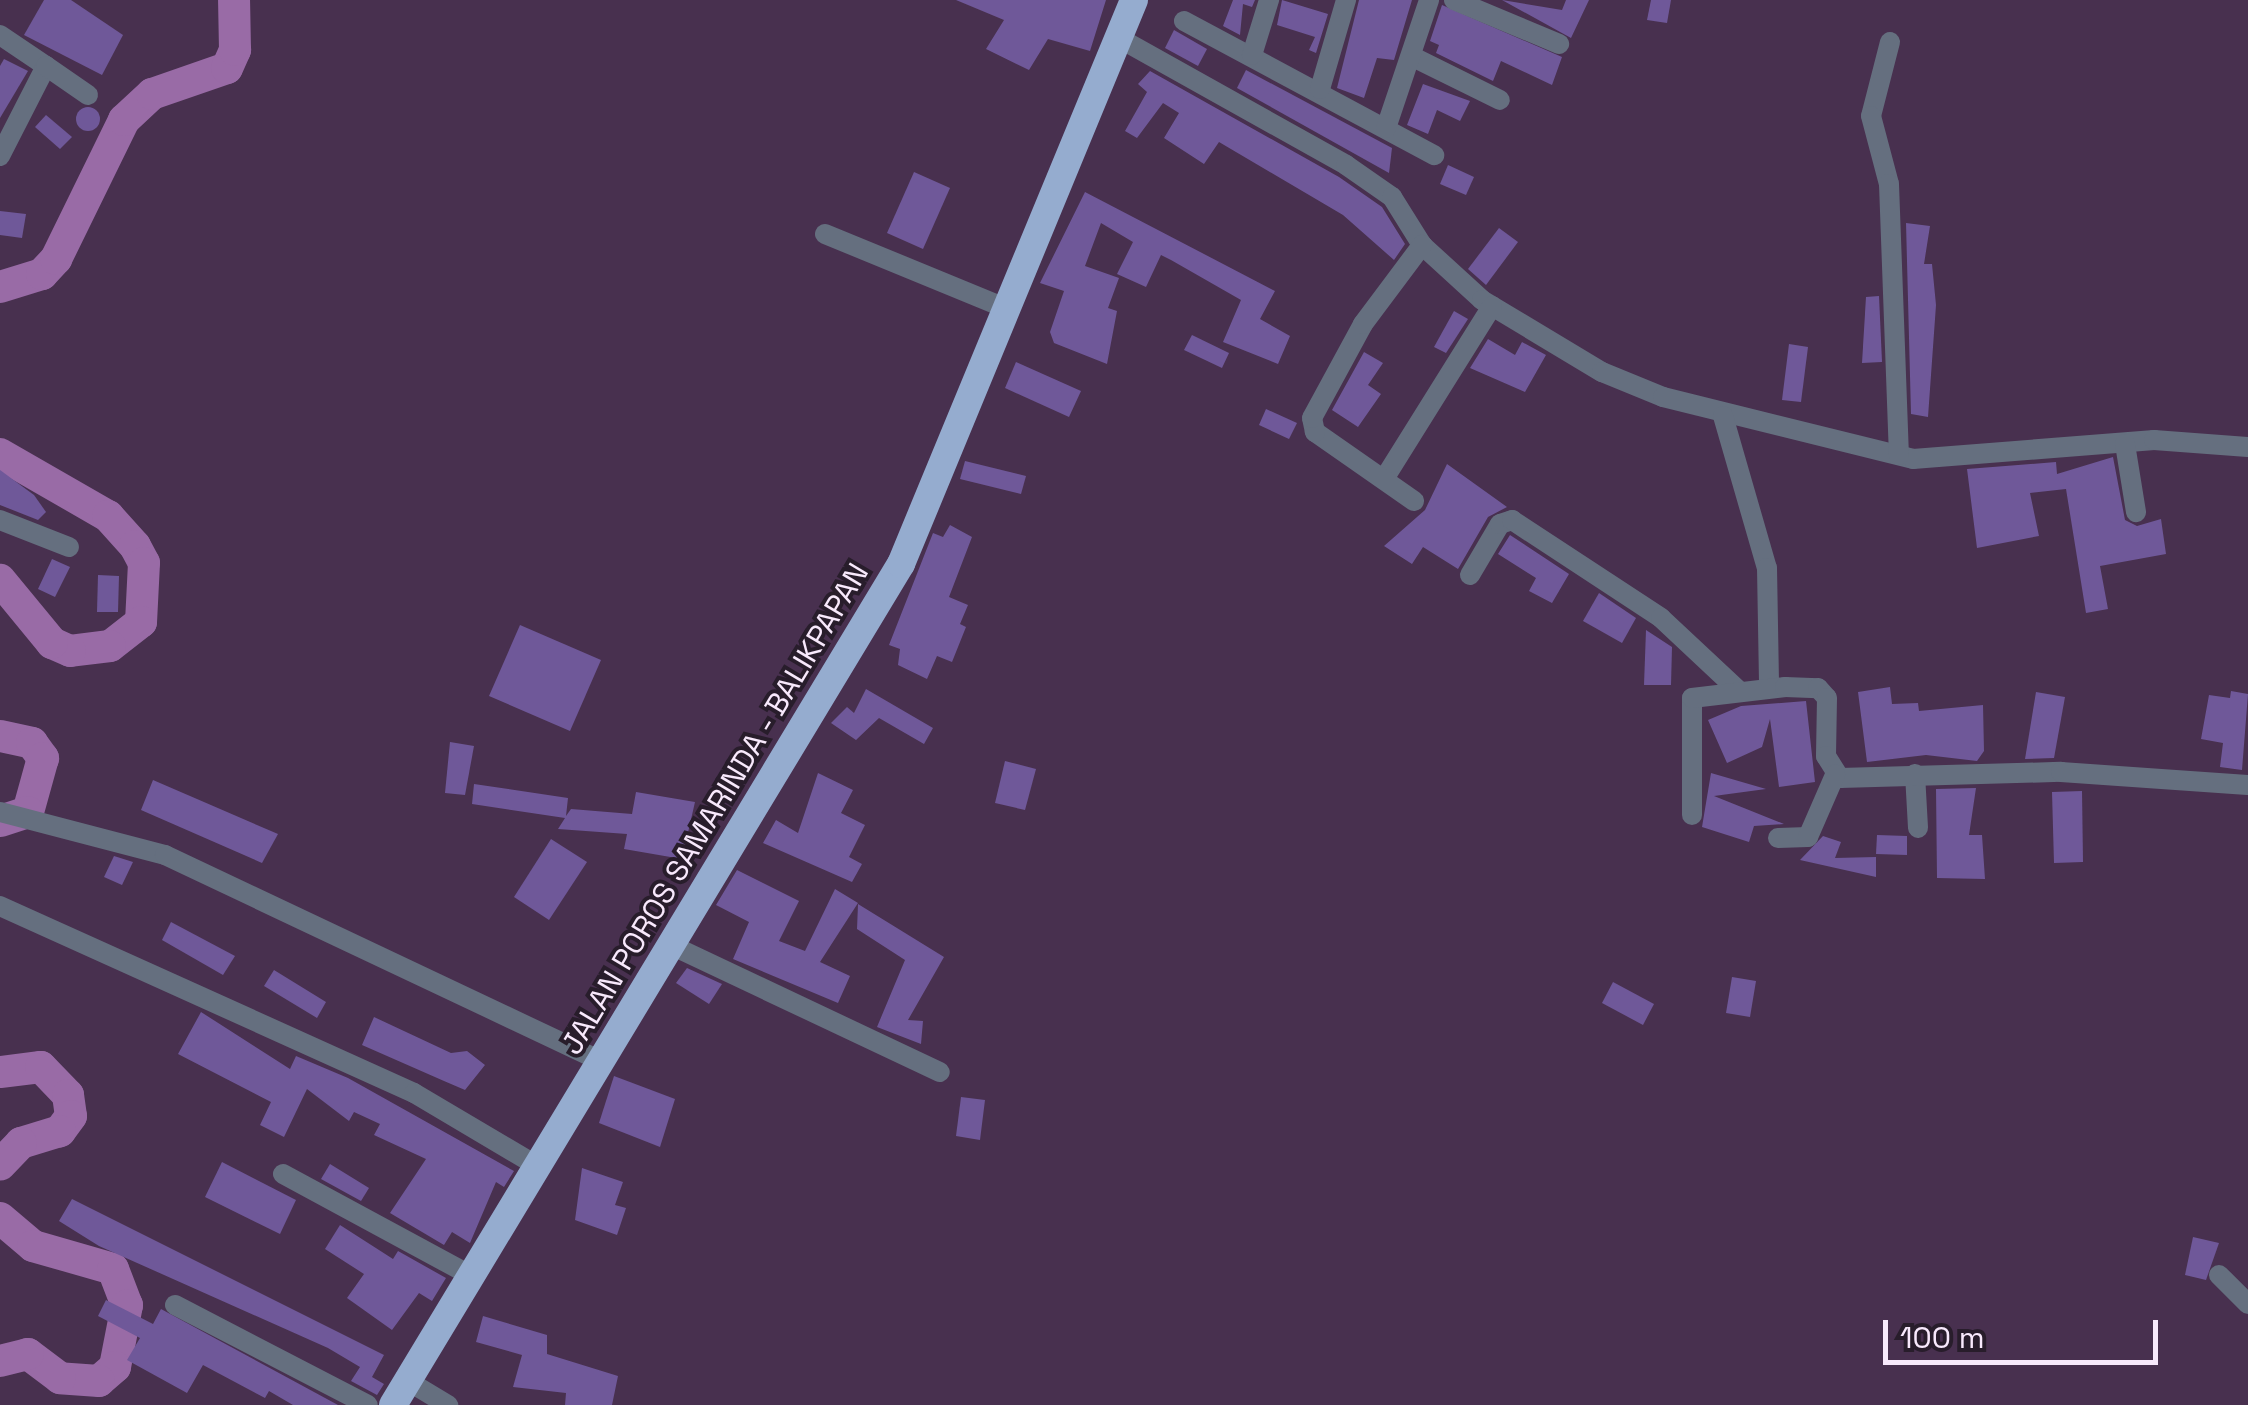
<!DOCTYPE html>
<style>
body{margin:0}
#map{position:relative;width:2248px;height:1405px;overflow:hidden;background:#48304f;font-family:"Space Grotesk",sans-serif}
div>[style]{position:absolute}
.river>*{height:32px;margin:-16px;padding:0 16px;transform-origin:16px;border-radius:16px;background:#996ba6}
.building>*{inset:0;background:#6f5899}
.round{border-radius:50%}
.minor>*{height:20px;margin:-10px;padding:0 10px;transform-origin:10px;border-radius:10px;background:#656f7f}
.trunk>*{height:28px;margin:-14px;padding:0 14px;transform-origin:14px;border-radius:14px;background:#95accf}
span{translate:-50% -50%;white-space:nowrap;text-align:center;line-height:1.15;-webkit-text-stroke:8px #281d2b;paint-order:stroke}
.street-label{font-size:30px;color:#f8e9fc}
.scale{position:absolute;left:1883px;top:1320px;width:275px;height:45px;box-sizing:border-box;border:5px solid #f8e9fc;border-top:0;padding-left:12px;font-size:30px;line-height:35px;white-space:nowrap;color:#f8e9fc;-webkit-text-stroke:8px #281d2b;paint-order:stroke}
</style>
<div id="map">
<div class="river">
<i style="left:0;top:287px;width:44px;rotate:-17.2deg"></i>
<i style="left:42px;top:274px;width:21px;rotate:-47deg"></i>
<i style="left:56px;top:259px;width:155px;rotate:-63.9deg"></i>
<i style="left:124px;top:120px;width:38px;rotate:-43deg"></i>
<i style="left:152px;top:94px;width:79px;rotate:-19.1deg"></i>
<i style="left:227px;top:68px;width:20px;rotate:-66deg"></i>
<i style="left:235px;top:50px;width:50px;rotate:-91.1deg"></i>
<i style="left:0;top:454px;width:125px;rotate:29.9deg"></i>
<i style="left:108px;top:516px;width:40px;rotate:48deg"></i>
<i style="left:135px;top:546px;width:19px;rotate:62deg"></i>
<i style="left:144px;top:563px;width:59px;rotate:92.9deg"></i>
<i style="left:141px;top:622px;width:39px;rotate:142deg"></i>
<i style="left:110px;top:646px;width:40px;rotate:172.9deg"></i>
<i style="left:70px;top:651px;width:20px;rotate:-156deg"></i>
<i style="left:52px;top:643px;width:82px;rotate:-129.5deg"></i>
<i style="left:0;top:736px;width:33px;rotate:12deg"></i>
<i style="left:32px;top:743px;width:19px;rotate:54deg"></i>
<i style="left:43px;top:758px;width:56px;rotate:105.5deg"></i>
<i style="left:28px;top:812px;width:29px;rotate:162deg"></i>
<i style="left:0;top:1072px;width:41px;rotate:-7deg"></i>
<i style="left:41px;top:1067px;width:39px;rotate:46deg"></i>
<i style="left:68px;top:1095px;width:21px;rotate:82deg"></i>
<i style="left:71px;top:1116px;width:19px;rotate:126deg"></i>
<i style="left:60px;top:1131px;width:41px;rotate:162.9deg"></i>
<i style="left:21px;top:1143px;width:30px;rotate:134deg"></i>
<i style="left:0;top:1218px;width:43px;rotate:40.3deg"></i>
<i style="left:33px;top:1246px;width:83px;rotate:16deg"></i>
<i style="left:113px;top:1269px;width:39px;rotate:69deg"></i>
<i style="left:127px;top:1305px;width:63px;rotate:101deg"></i>
<i style="left:115px;top:1367px;width:21px;rotate:139deg"></i>
<i style="left:99px;top:1381px;width:39px;rotate:-176deg"></i>
<i style="left:60px;top:1378px;width:40px;rotate:-143deg"></i>
<i style="left:28px;top:1354px;width:29px;rotate:166deg"></i>
</div>
<div class="building">
<i style="clip-path:polygon(44px 0,71px 0,123px 35px,102px 75px,24px 35px)"></i>
<i style="clip-path:polygon(956px 0,1106px 0,1090px 51px,1048px 39px,1029px 70px,986px 49px,1004px 20px)"></i>
<i style="clip-path:polygon(1233px 0,1255px 0,1252px 7px,1243px 4px,1240px 35px,1223px 26px)"></i>
<i style="clip-path:polygon(1282px 0,1328px 14px,1316px 53px,1309px 50px,1315px 37px,1277px 25px)"></i>
<i style="clip-path:polygon(1359px 0,1412px 0,1394px 60px,1377px 58px,1364px 98px,1337px 88px)"></i>
<i style="clip-path:polygon(1502px 0,1562px 10px,1566px 0,1589px 0,1571px 38px)"></i>
<i style="clip-path:polygon(1651px 0,1671px 0,1667px 23px,1647px 20px)"></i>
<i style="clip-path:polygon(1442px 5px,1562px 57px,1552px 85px,1501px 61px,1493px 81px,1436px 53px,1439px 45px,1430px 41px)"></i>
<i style="clip-path:polygon(1174px 30px,1207px 49px,1198px 66px,1165px 48px)"></i>
<i style="clip-path:polygon(4px 59px,28px 71px,0 118px,0 66px)"></i>
<i style="clip-path:polygon(1246px 70px,1392px 148px,1389px 173px,1237px 88px)"></i>
<i style="clip-path:polygon(1150px 71px,1339px 177px,1382px 207px,1405px 244px,1394px 260px,1343px 215px,1219px 142px,1204px 164px,1164px 138px,1179px 113px,1163px 103px,1137px 138px,1125px 131px,1147px 92px,1138px 84px)"></i>
<i style="clip-path:polygon(1423px 84px,1470px 101px,1460px 121px,1437px 110px,1428px 134px,1407px 125px)"></i>
<i class="round" style="left:76px;top:107px;width:24px;height:24px"></i>
<i style="clip-path:polygon(46px 115px,72px 137px,60px 149px,35px 127px)"></i>
<i style="clip-path:polygon(1448px 165px,1474px 177px,1466px 195px,1440px 184px)"></i>
<i style="clip-path:polygon(914px 172px,950px 188px,923px 249px,887px 233px)"></i>
<i style="clip-path:polygon(1085px 192px,1275px 291px,1260px 319px,1290px 336px,1278px 364px,1223px 342px,1241px 300px,1171px 260px,1161px 255px,1146px 287px,1117px 274px,1133px 242px,1101px 223px,1085px 266px,1119px 278px,1108px 308px,1117px 311px,1107px 364px,1054px 343px,1050px 332px,1064px 291px,1040px 283px)"></i>
<i style="clip-path:polygon(0 211px,26px 214px,22px 238px,0 235px)"></i>
<i style="clip-path:polygon(1906px 223px,1930px 226px,1924px 264px,1932px 264px,1936px 305px,1928px 417px,1911px 414px)"></i>
<i style="clip-path:polygon(1499px 228px,1518px 242px,1486px 285px,1468px 269px)"></i>
<i style="clip-path:polygon(1879px 296px,1882px 362px,1862px 363px,1866px 297px)"></i>
<i style="clip-path:polygon(1454px 311px,1468px 319px,1446px 353px,1434px 347px)"></i>
<i style="clip-path:polygon(1192px 335px,1229px 353px,1222px 368px,1184px 350px)"></i>
<i style="clip-path:polygon(1488px 339px,1515px 355px,1522px 342px,1546px 355px,1525px 392px,1470px 368px)"></i>
<i style="clip-path:polygon(1789px 344px,1808px 347px,1801px 402px,1782px 400px)"></i>
<i style="clip-path:polygon(1364px 352px,1383px 363px,1368px 385px,1381px 394px,1358px 427px,1332px 410px)"></i>
<i style="clip-path:polygon(1016px 362px,1081px 391px,1069px 417px,1005px 388px)"></i>
<i style="clip-path:polygon(1266px 409px,1297px 423px,1289px 439px,1259px 425px)"></i>
<i style="clip-path:polygon(2113px 457px,2125px 520px,2137px 526px,2161px 519px,2166px 554px,2100px 566px,2108px 609px,2086px 613px,2066px 489px,2030px 493px,2039px 536px,1977px 548px,1967px 469px,2056px 462px,2057px 474px)"></i>
<i style="clip-path:polygon(965px 461px,1026px 476px,1021px 494px,960px 479px)"></i>
<i style="clip-path:polygon(1447px 464px,1507px 507px,1488px 517px,1458px 569px,1423px 547px,1412px 564px,1384px 546px,1425px 510px)"></i>
<i style="clip-path:polygon(0 470px,34px 495px,46px 512px,38px 520px,0 505px)"></i>
<i style="clip-path:polygon(950px 525px,972px 537px,949px 597px,968px 605px,960px 624px,966px 627px,952px 662px,937px 656px,927px 679px,898px 665px,900px 649px,889px 645px,933px 533px,943px 537px)"></i>
<i style="clip-path:polygon(1510px 535px,1569px 574px,1552px 603px,1529px 591px,1536px 578px,1498px 554px)"></i>
<i style="clip-path:polygon(52px 559px,70px 567px,55px 597px,38px 589px)"></i>
<i style="clip-path:polygon(98px 575px,119px 576px,118px 612px,97px 612px)"></i>
<i style="clip-path:polygon(1599px 593px,1636px 618px,1622px 643px,1583px 621px)"></i>
<i style="clip-path:polygon(520px 625px,601px 660px,570px 731px,489px 696px)"></i>
<i style="clip-path:polygon(1646px 630px,1672px 647px,1671px 685px,1644px 685px)"></i>
<i style="clip-path:polygon(1890px 687px,1892px 704px,1918px 703px,1919px 711px,1983px 705px,1984px 751px,1977px 761px,1926px 755px,1867px 762px,1858px 692px)"></i>
<i style="clip-path:polygon(866px 689px,933px 728px,924px 744px,879px 718px,856px 740px,831px 723px,847px 707px,854px 713px)"></i>
<i style="clip-path:polygon(2231px 691px,2248px 694px,2242px 770px,2220px 767px,2223px 743px,2201px 739px,2209px 695px,2230px 698px)"></i>
<i style="clip-path:polygon(2036px 692px,2065px 697px,2054px 758px,2025px 759px)"></i>
<i style="clip-path:polygon(1806px 701px,1815px 782px,1779px 787px,1770px 719px,1762px 747px,1727px 763px,1708px 720px,1741px 706px)"></i>
<i style="clip-path:polygon(450px 742px,474px 746px,465px 795px,445px 793px)"></i>
<i style="clip-path:polygon(1005px 761px,1036px 769px,1025px 810px,995px 803px)"></i>
<i style="clip-path:polygon(818px 773px,853px 790px,841px 813px,865px 825px,849px 857px,862px 864px,852px 882px,763px 843px,776px 820px,798px 833px)"></i>
<i style="clip-path:polygon(1711px 773px,1766px 789px,1714px 796px,1784px 824px,1754px 826px,1749px 842px,1702px 827px)"></i>
<i style="clip-path:polygon(153px 780px,278px 834px,262px 863px,141px 810px)"></i>
<i style="clip-path:polygon(474px 784px,568px 798px,566px 816px,571px 809px,632px 814px,636px 792px,695px 802px,682px 859px,624px 849px,627px 834px,558px 829px,565px 818px,472px 804px)"></i>
<i style="clip-path:polygon(1976px 788px,1969px 835px,1982px 835px,1985px 879px,1937px 878px,1936px 789px)"></i>
<i style="clip-path:polygon(2082px 791px,2083px 862px,2054px 863px,2052px 792px)"></i>
<i style="clip-path:polygon(1877px 835px,1907px 836px,1907px 855px,1876px 854px)"></i>
<i style="clip-path:polygon(1823px 836px,1841px 842px,1835px 858px,1876px 857px,1876px 877px,1800px 860px)"></i>
<i style="clip-path:polygon(551px 839px,587px 862px,549px 920px,514px 897px)"></i>
<i style="clip-path:polygon(114px 856px,133px 862px,122px 885px,104px 877px)"></i>
<i style="clip-path:polygon(737px 870px,799px 901px,779px 941px,805px 951px,835px 889px,858px 903px,820px 962px,850px 976px,838px 1003px,733px 959px,749px 922px,716px 905px)"></i>
<i style="clip-path:polygon(858px 904px,944px 957px,908px 1020px,923px 1021px,921px 1044px,877px 1027px,905px 960px,857px 929px)"></i>
<i style="clip-path:polygon(171px 922px,235px 956px,223px 975px,162px 940px)"></i>
<i style="clip-path:polygon(687px 968px,722px 984px,709px 1004px,676px 983px)"></i>
<i style="clip-path:polygon(274px 970px,326px 1002px,317px 1018px,264px 986px)"></i>
<i style="clip-path:polygon(1732px 977px,1756px 981px,1750px 1017px,1726px 1013px)"></i>
<i style="clip-path:polygon(1613px 982px,1654px 1004px,1643px 1025px,1602px 1003px)"></i>
<i style="clip-path:polygon(201px 1012px,290px 1069px,296px 1056px,348px 1078px,514px 1171px,504px 1187px,496px 1182px,470px 1243px,452px 1232px,444px 1245px,390px 1213px,426px 1159px,374px 1135px,380px 1124px,354px 1112px,349px 1121px,307px 1089px,284px 1137px,260px 1125px,271px 1102px,178px 1054px)"></i>
<i style="clip-path:polygon(374px 1017px,451px 1053px,467px 1051px,485px 1065px,465px 1090px,444px 1081px,362px 1045px)"></i>
<i style="clip-path:polygon(614px 1076px,675px 1099px,660px 1147px,599px 1123px)"></i>
<i style="clip-path:polygon(961px 1097px,985px 1100px,980px 1140px,956px 1136px)"></i>
<i style="clip-path:polygon(222px 1162px,296px 1200px,280px 1234px,205px 1197px)"></i>
<i style="clip-path:polygon(330px 1164px,369px 1188px,361px 1201px,321px 1179px)"></i>
<i style="clip-path:polygon(582px 1168px,623px 1182px,615px 1205px,626px 1208px,617px 1235px,575px 1220px)"></i>
<i style="clip-path:polygon(72px 1199px,384px 1355px,372px 1377px,384px 1384px,377px 1395px,351px 1381px,360px 1367px,328px 1348px,99px 1246px,59px 1221px)"></i>
<i style="clip-path:polygon(340px 1225px,393px 1259px,398px 1251px,446px 1278px,432px 1301px,419px 1293px,392px 1330px,347px 1298px,364px 1274px,325px 1249px)"></i>
<i style="clip-path:polygon(2193px 1237px,2219px 1243px,2206px 1280px,2185px 1275px)"></i>
<i style="clip-path:polygon(106px 1300px,153px 1324px,161px 1309px,338px 1405px,293px 1405px,269px 1391px,265px 1398px,203px 1365px,187px 1393px,127px 1360px,140px 1338px,98px 1316px)"></i>
<i style="clip-path:polygon(483px 1316px,547px 1335px,547px 1354px,618px 1376px,612px 1405px,565px 1405px,566px 1393px,513px 1387px,522px 1355px,476px 1342px)"></i>
</div>
<div class="minor">
<i style="left:1454px;top:0;width:114px;rotate:22.7deg"></i>
<i style="left:1184px;top:21px;width:284px;rotate:28.2deg"></i>
<i style="left:0;top:35px;width:55px;rotate:34deg"></i>
<i style="left:46px;top:66px;width:101px;rotate:117.1deg"></i>
<i style="left:1119px;top:38px;width:260px;rotate:29.2deg"></i>
<i style="left:1346px;top:165px;width:56px;rotate:34.8deg"></i>
<i style="left:1392px;top:197px;width:57px;rotate:58deg"></i>
<i style="left:1422px;top:245px;width:81px;rotate:42.5deg"></i>
<i style="left:1482px;top:300px;width:140px;rotate:31deg"></i>
<i style="left:1602px;top:372px;width:66px;rotate:22.3deg"></i>
<i style="left:1663px;top:397px;width:258px;rotate:13.9deg"></i>
<i style="left:1913px;top:459px;width:242px;rotate:-4.5deg"></i>
<i style="left:2154px;top:440px;width:94px;rotate:4.3deg"></i>
<i style="left:1890px;top:42px;width:76px;rotate:104.4deg"></i>
<i style="left:1871px;top:116px;width:70px;rotate:75.2deg"></i>
<i style="left:1889px;top:184px;width:271px;rotate:87.9deg"></i>
<i style="left:1252px;top:55px;width:58px;rotate:-72.8deg"></i>
<i style="left:1411px;top:56px;width:99px;rotate:26.3deg"></i>
<i style="left:46px;top:66px;width:51px;rotate:34.6deg"></i>
<i style="left:1320px;top:89px;width:93px;rotate:-73.7deg"></i>
<i style="left:1386px;top:128px;width:135px;rotate:-71.4deg"></i>
<i style="left:825px;top:234px;width:198px;rotate:22.3deg"></i>
<i style="left:1723px;top:416px;width:158px;rotate:73.9deg"></i>
<i style="left:1767px;top:568px;width:120px;rotate:89deg"></i>
<i style="left:2125px;top:444px;width:69px;rotate:80.8deg"></i>
<i style="left:1384px;top:479px;width:204px;rotate:-58deg"></i>
<i style="left:1414px;top:501px;width:121px;rotate:-145.1deg"></i>
<i style="left:1315px;top:432px;width:14px;rotate:-102deg"></i>
<i style="left:1312px;top:418px;width:107px;rotate:-61.5deg"></i>
<i style="left:1363px;top:324px;width:99px;rotate:-53.2deg"></i>
<i style="left:0;top:520px;width:74px;rotate:21.4deg"></i>
<i style="left:1470px;top:575px;width:59px;rotate:-59.5deg"></i>
<i style="left:1500px;top:524px;width:13px;rotate:-18deg"></i>
<i style="left:1512px;top:520px;width:178px;rotate:33.3deg"></i>
<i style="left:1661px;top:618px;width:107px;rotate:43.1deg"></i>
<i style="left:1915px;top:774px;width:54px;rotate:86.8deg"></i>
<i style="left:0;top:812px;width:171px;rotate:14.6deg"></i>
<i style="left:165px;top:855px;width:480px;rotate:25.3deg"></i>
<i style="left:1692px;top:815px;width:117px;rotate:-90deg"></i>
<i style="left:1692px;top:698px;width:94px;rotate:-6.7deg"></i>
<i style="left:1785px;top:687px;width:33px;rotate:2deg"></i>
<i style="left:1818px;top:688px;width:13px;rotate:48deg"></i>
<i style="left:1827px;top:698px;width:58px;rotate:91deg"></i>
<i style="left:1826px;top:756px;width:26px;rotate:58deg"></i>
<i style="left:1840px;top:778px;width:221px;rotate:-1.6deg"></i>
<i style="left:2061px;top:772px;width:187px;rotate:4deg"></i>
<i style="left:1778px;top:838px;width:30px;rotate:-2deg"></i>
<i style="left:1808px;top:837px;width:68px;rotate:-66.5deg"></i>
<i style="left:0;top:906px;width:454px;rotate:24.3deg"></i>
<i style="left:414px;top:1093px;width:145px;rotate:30.6deg"></i>
<i style="left:673px;top:946px;width:295px;rotate:25.3deg"></i>
<i style="left:283px;top:1174px;width:215px;rotate:28.4deg"></i>
<i style="left:2219px;top:1275px;width:41px;rotate:45deg"></i>
<i style="left:175px;top:1305px;width:217px;rotate:27.4deg"></i>
<i style="left:408px;top:1381px;width:47px;rotate:31deg"></i>
</div>
<div class="trunk">
<i style="left:393px;top:1405px;width:983px;rotate:-58.87deg"></i>
<i style="left:901px;top:564px;width:610px;rotate:-67.55deg"></i>
</div>
<div class="street-label">
<span style="left:715px;top:809px;rotate:-59deg">JALAN POROS SAMARINDA - BALIKPAPAN</span>
</div>
<div class="scale">100 m</div>
</div>
